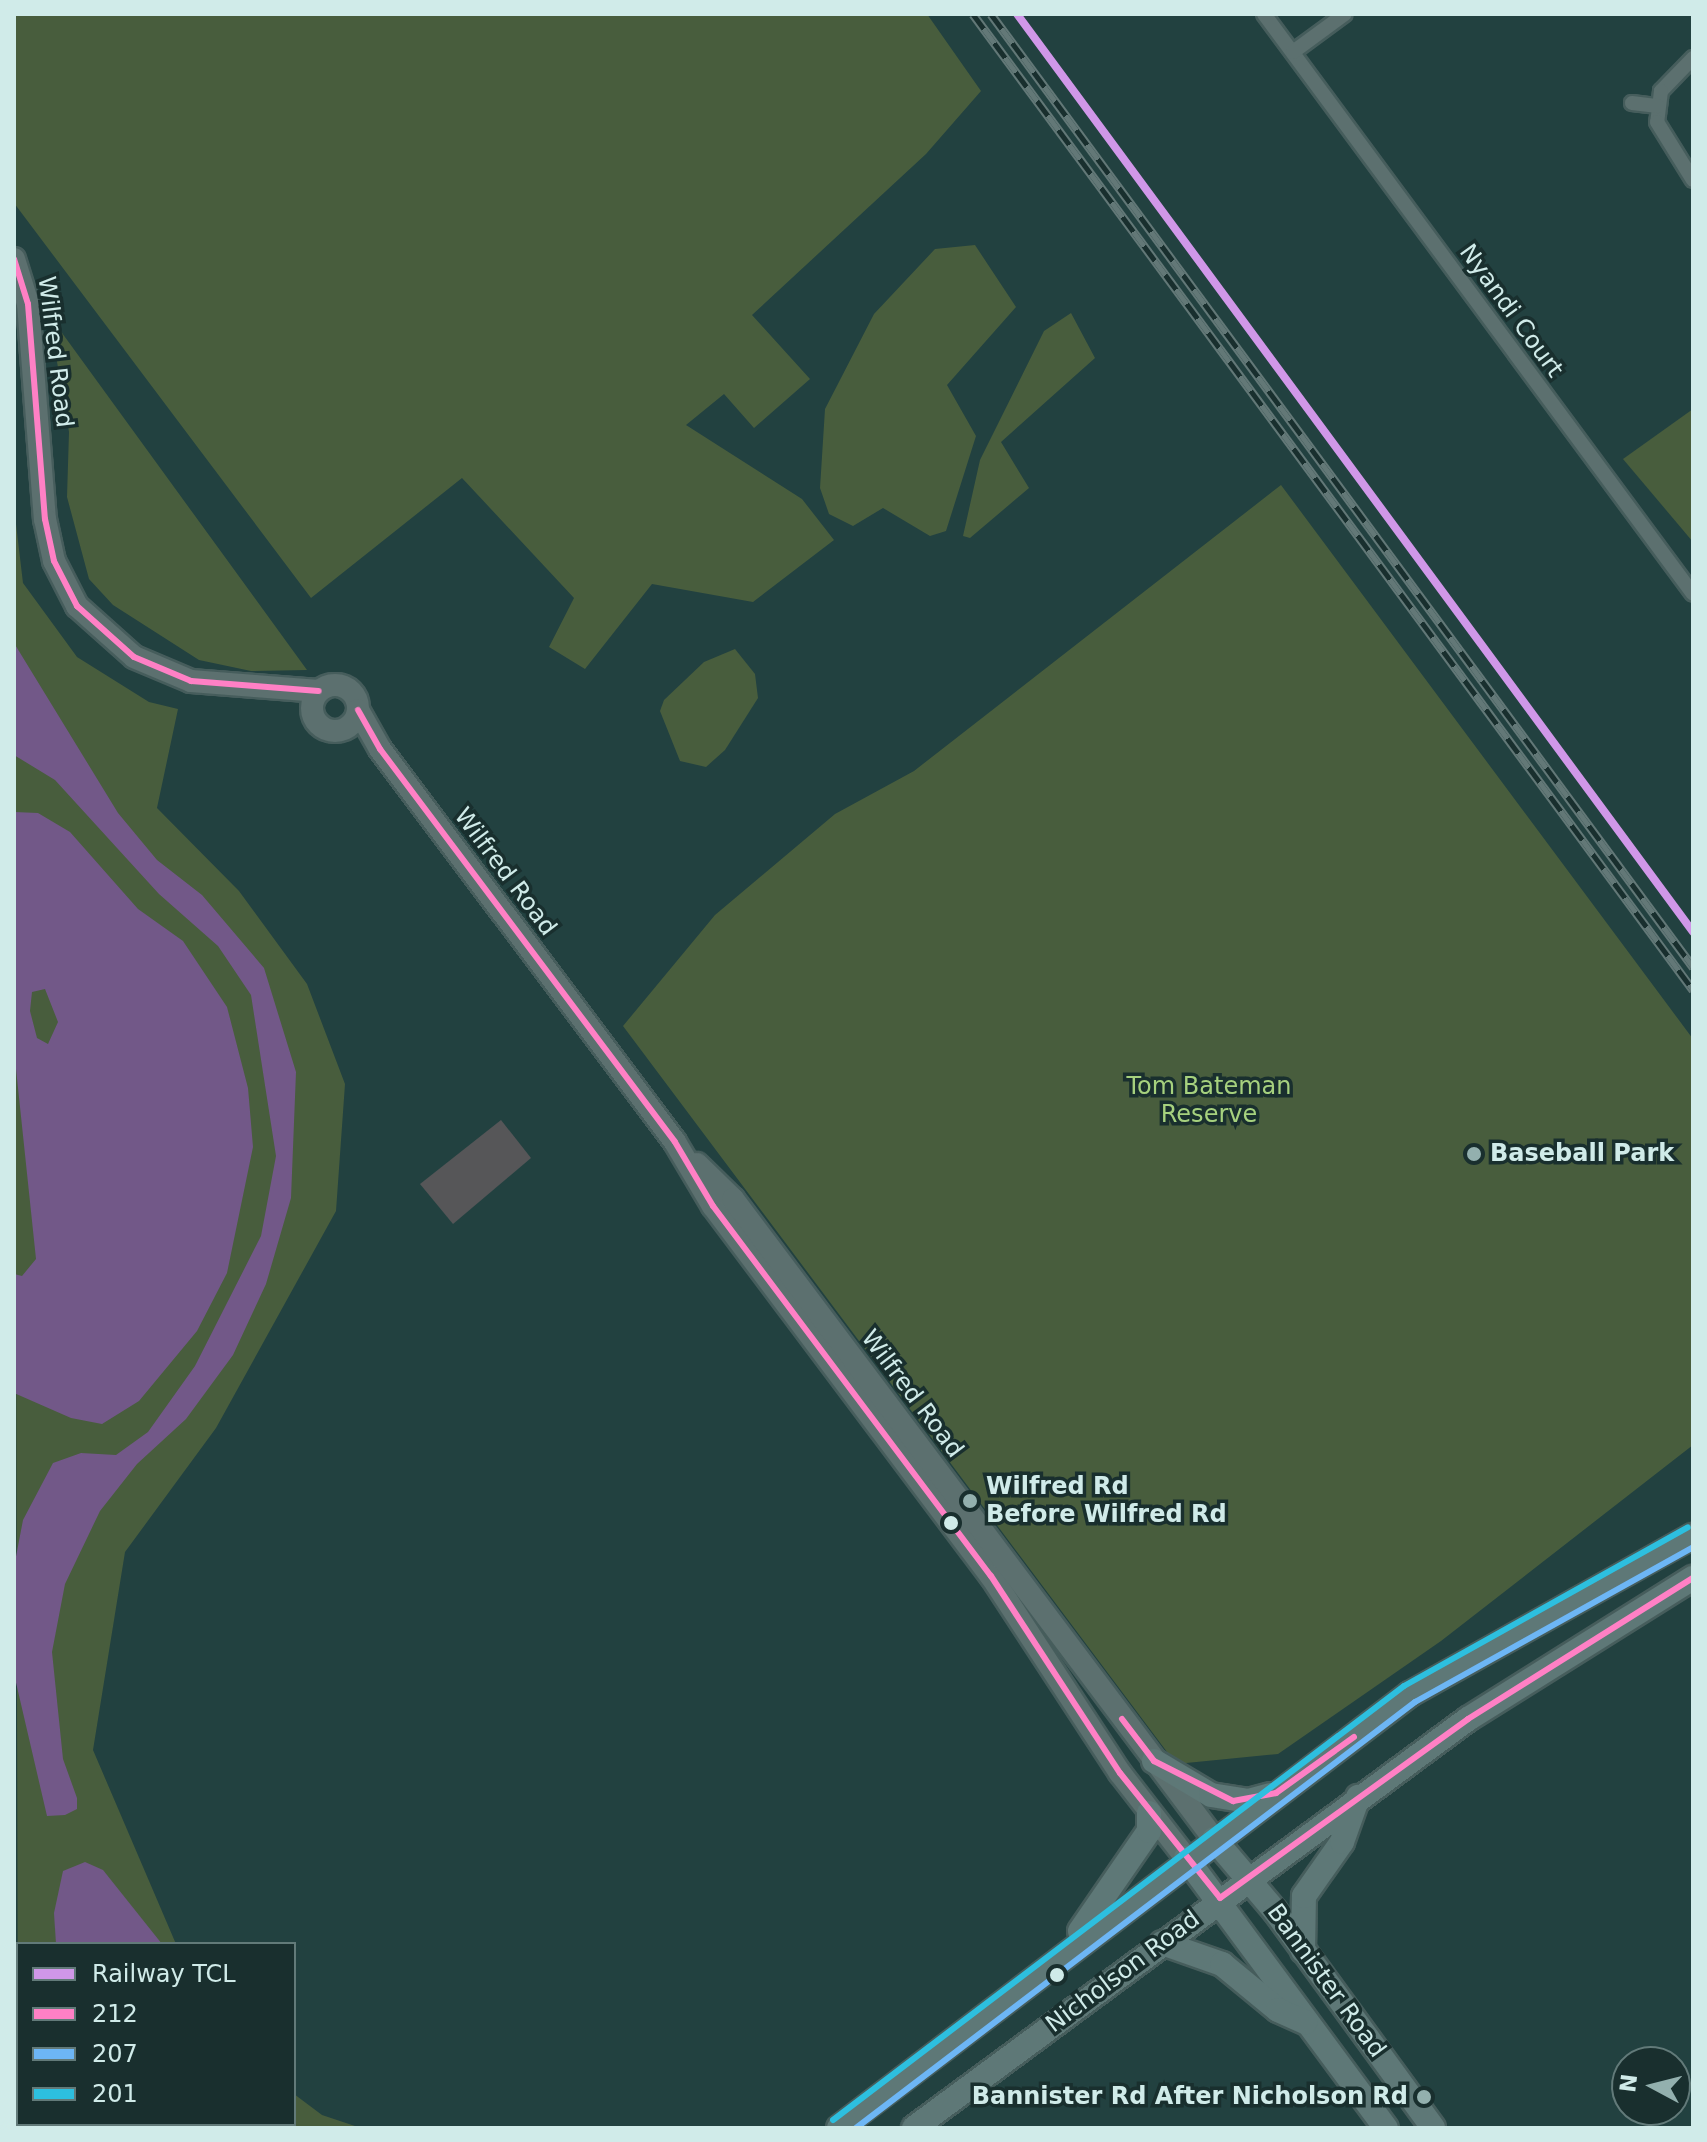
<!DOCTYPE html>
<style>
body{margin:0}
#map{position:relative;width:1707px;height:2142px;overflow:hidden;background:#224140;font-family:"DejaVu Sans",sans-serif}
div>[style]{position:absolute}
.green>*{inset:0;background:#485d3d}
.water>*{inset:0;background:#725888}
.building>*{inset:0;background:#565658}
.roads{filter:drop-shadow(2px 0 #465d5c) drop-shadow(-2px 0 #465d5c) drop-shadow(0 2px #465d5c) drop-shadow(0 -2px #465d5c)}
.minor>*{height:14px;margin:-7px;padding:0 7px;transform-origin:7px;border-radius:7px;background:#5c706f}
.secondary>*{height:22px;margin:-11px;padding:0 11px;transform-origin:11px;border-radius:11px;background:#5c706f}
.secondary>.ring{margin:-11px;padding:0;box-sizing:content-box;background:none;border:22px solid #5c706f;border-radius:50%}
.primary>*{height:24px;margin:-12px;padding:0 12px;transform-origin:12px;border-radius:12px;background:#5e7877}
.rail>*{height:9px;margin-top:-4.5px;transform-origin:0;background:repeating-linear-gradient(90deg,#192f2e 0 18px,#637877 0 36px);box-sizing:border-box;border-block:2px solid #637877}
.bus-1>*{height:6px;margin:-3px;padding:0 3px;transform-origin:3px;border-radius:3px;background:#ff80c5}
.bus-2>*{height:6px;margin:-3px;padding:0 3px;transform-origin:3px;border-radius:3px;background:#6db6f5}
.bus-3>*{height:6px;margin:-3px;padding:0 3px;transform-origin:3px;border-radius:3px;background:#2dbfdf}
.rail-1>*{height:8px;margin:-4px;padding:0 4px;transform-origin:4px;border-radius:4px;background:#d097e8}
.dots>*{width:22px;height:22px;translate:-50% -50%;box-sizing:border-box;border:4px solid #192f2e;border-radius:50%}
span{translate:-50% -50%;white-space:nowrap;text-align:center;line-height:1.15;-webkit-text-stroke:7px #192f2e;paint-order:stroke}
.street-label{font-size:24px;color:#d0ebe9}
.park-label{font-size:24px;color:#a6d17e}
.poi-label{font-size:24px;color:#d0ebe9;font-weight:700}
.left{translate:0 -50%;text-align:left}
.right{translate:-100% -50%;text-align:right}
.frame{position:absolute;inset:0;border:16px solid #d0ebe9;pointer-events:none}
.legend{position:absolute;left:16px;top:1942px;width:280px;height:184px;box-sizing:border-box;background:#192f2e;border:2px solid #627a79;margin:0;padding:10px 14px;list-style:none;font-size:24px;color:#d0ebe9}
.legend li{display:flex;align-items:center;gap:16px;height:40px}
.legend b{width:40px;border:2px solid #627a79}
.north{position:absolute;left:1611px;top:2046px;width:80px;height:80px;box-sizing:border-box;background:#192f2e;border:2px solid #627a79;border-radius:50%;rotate:277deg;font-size:22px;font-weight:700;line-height:32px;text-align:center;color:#d0ebe9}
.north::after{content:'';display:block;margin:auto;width:28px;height:36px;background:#93b0ae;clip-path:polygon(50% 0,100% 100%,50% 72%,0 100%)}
</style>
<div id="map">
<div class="green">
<i style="clip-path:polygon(14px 14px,927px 14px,981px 91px,926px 154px,752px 315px,810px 379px,754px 428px,724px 394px,686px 425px,802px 499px,834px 540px,753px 602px,652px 584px,585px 669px,549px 647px,574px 598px,462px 478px,311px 598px,14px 203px)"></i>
<i style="clip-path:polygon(975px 245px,1016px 307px,947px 385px,976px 436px,946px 531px,930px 536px,883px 508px,853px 526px,829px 514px,820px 488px,825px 409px,874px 314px,935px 249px)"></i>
<i style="clip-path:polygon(1071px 313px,1095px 358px,1001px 442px,1029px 488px,970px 538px,963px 536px,980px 460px,1044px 331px)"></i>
<i style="clip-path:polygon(49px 315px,307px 670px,251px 671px,199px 660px,113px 605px,89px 579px,67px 497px,69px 432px)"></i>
<i style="clip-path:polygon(1693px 409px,1693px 542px,1623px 459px)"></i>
<i style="clip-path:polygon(1281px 485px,1693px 1039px,1693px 1445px,1441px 1641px,1278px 1754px,1176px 1764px,623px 1026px,715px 915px,835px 814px,914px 771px)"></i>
<i style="clip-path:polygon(14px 507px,23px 583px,77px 657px,149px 702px,178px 709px,157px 808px,239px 891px,307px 984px,345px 1084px,336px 1211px,216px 1428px,125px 1552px,93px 1750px,176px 1944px,18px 1944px,18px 2082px)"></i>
<i style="clip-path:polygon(735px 649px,755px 674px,758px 698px,725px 750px,706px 767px,680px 761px,660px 711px,664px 700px,704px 662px)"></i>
<i style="clip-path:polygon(294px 2094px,322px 2115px,361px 2128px,42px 2124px,294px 2124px)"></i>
</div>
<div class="water">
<i style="clip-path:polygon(14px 643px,118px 813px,157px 860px,202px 895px,264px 968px,296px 1072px,291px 1198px,266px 1284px,233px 1355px,186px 1419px,137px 1464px,100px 1511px,65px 1584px,52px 1652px,63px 1759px,77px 1798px,77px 1809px,65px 1815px,47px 1816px,14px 1674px,14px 1567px,23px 1520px,53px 1463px,81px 1453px,116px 1455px,148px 1432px,195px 1366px,261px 1236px,276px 1156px,251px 995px,218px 946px,159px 894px,55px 780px,14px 755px)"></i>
<i style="clip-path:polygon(evenodd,14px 812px,38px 813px,70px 832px,138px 909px,183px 941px,227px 1007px,248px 1088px,253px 1147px,227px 1273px,197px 1331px,139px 1401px,102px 1424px,71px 1418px,14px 1393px,14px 1274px,22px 1276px,36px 1259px,14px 1050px,14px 812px,45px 989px,58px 1022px,48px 1044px,37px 1038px,30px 1011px,32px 992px,45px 989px)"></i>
<i style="clip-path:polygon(85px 1862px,103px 1870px,162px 1944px,56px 1944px,54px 1913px,63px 1871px)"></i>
</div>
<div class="building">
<i style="clip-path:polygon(501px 1120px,531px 1158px,453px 1224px,420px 1184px)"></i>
</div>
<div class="roads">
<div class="minor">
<i style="left:1264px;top:14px;width:721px;rotate:53.51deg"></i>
<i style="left:1293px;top:52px;width:64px;rotate:-36.2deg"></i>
<i style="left:1693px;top:58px;width:46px;rotate:134.1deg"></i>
<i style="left:1661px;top:91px;width:31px;rotate:97deg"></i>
<i style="left:1657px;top:122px;width:68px;rotate:58.2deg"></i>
<i style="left:1632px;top:103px;width:26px;rotate:7deg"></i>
</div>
<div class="secondary">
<i style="left:14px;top:259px;width:47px;rotate:72.7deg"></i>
<i style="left:28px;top:304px;width:216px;rotate:85.5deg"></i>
<i style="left:45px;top:519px;width:43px;rotate:77.9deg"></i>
<i style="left:54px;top:561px;width:51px;rotate:62.9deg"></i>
<i style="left:77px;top:606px;width:76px;rotate:41.8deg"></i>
<i style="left:134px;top:657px;width:62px;rotate:22.8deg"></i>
<i style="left:191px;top:681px;width:128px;rotate:4.5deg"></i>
<i class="ring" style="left:312px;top:685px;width:24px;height:24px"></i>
<i style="left:358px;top:710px;width:45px;rotate:60.6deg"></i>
<i style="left:380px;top:749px;width:491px;rotate:53.1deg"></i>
<i style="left:675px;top:1142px;width:74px;rotate:59.3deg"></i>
<i style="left:713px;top:1206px;width:463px;rotate:53.1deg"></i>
<i style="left:991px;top:1576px;width:235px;rotate:56.8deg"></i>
<i style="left:1120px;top:1773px;width:108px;rotate:52.2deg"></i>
<i style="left:697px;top:1164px;width:50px;rotate:44.2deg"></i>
<i style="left:733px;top:1199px;width:801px;rotate:53.07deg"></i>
</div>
<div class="primary">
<i style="left:1154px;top:1761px;width:66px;rotate:30.8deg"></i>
<i style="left:1211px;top:1795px;width:37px;rotate:9deg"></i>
<i style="left:1248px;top:1801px;width:23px;rotate:-15deg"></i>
<i style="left:1214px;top:1839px;width:94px;rotate:49.7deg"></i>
<i style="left:1275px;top:1911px;width:268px;rotate:53.9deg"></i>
<i style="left:1186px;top:1858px;width:336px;rotate:53.5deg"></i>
<i style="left:1080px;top:1931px;width:121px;rotate:-55.4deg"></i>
<i style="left:1149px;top:1831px;width:18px;rotate:-90deg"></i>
<i style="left:1162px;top:1943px;width:64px;rotate:19.3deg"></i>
<i style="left:1222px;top:1964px;width:72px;rotate:39.4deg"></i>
<i style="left:1278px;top:2010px;width:30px;rotate:24deg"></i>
<i style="left:1303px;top:1951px;width:55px;rotate:-89deg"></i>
<i style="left:1304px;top:1896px;width:66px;rotate:-54.9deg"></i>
<i style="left:1342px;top:1842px;width:48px;rotate:-70.4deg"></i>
<i style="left:839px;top:2128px;width:717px;rotate:-37.24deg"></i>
<i style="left:1410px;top:1694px;width:324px;rotate:-29.2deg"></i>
<i style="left:914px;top:2128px;width:689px;rotate:-36.44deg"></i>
<i style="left:1468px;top:1719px;width:266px;rotate:-32.1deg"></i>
</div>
</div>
<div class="rail">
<i style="left:973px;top:14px;width:1213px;rotate:53.58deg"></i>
<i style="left:991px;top:14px;width:1184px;rotate:53.62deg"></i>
</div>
<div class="bus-1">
<i style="left:14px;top:259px;width:47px;rotate:72.7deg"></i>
<i style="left:28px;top:304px;width:216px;rotate:85.5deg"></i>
<i style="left:45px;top:519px;width:43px;rotate:77.9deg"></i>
<i style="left:54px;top:561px;width:51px;rotate:62.9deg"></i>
<i style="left:77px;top:606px;width:76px;rotate:41.8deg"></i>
<i style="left:134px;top:657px;width:62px;rotate:22.8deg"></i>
<i style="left:191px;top:681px;width:128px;rotate:4.5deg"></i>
<i style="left:358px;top:710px;width:45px;rotate:60.6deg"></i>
<i style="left:380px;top:749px;width:491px;rotate:53.1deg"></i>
<i style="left:675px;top:1142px;width:74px;rotate:59.3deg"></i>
<i style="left:713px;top:1206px;width:463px;rotate:53.1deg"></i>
<i style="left:991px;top:1576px;width:235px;rotate:56.8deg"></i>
<i style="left:1120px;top:1773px;width:160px;rotate:51.3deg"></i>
<i style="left:1220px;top:1898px;width:306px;rotate:-35.8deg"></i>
<i style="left:1468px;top:1719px;width:266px;rotate:-32.1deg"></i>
<i style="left:1122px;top:1719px;width:53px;rotate:52.7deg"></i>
<i style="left:1154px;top:1761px;width:89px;rotate:26.9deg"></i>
<i style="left:1233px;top:1801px;width:44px;rotate:-10.5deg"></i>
<i style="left:1276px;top:1793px;width:96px;rotate:-35.7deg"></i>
</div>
<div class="bus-2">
<i style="left:856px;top:2128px;width:703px;rotate:-37.31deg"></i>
<i style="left:1415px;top:1702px;width:318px;rotate:-29.1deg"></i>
</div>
<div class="bus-3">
<i style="left:833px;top:2120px;width:717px;rotate:-37.24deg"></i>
<i style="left:1404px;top:1686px;width:325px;rotate:-29.2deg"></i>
</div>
<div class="rail-1">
<i style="left:1017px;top:14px;width:1140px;rotate:53.63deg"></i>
</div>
<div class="dots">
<i style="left:1474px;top:1154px;background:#93b0ae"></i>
<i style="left:970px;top:1501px;background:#93b0ae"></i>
<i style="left:951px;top:1523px;background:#d0ebe9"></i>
<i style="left:1057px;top:1975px;background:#d0ebe9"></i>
<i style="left:1424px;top:2097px;background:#93b0ae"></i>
</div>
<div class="street-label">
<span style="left:1511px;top:311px;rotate:54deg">Nyandi Court</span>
<span style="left:55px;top:352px;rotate:83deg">Wilfred Road</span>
<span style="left:505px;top:872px;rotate:53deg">Wilfred Road</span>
<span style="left:912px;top:1394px;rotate:53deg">Wilfred Road</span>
<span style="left:1123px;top:1972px;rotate:-37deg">Nicholson Road</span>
<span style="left:1326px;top:1981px;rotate:54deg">Bannister Road</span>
</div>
<div class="park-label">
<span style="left:1209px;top:1101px">Tom Bateman<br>Reserve</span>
</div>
<div class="poi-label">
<span class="left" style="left:1490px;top:1154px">Baseball Park</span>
<span class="left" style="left:986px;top:1501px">Wilfred Rd<br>Before Wilfred Rd</span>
<span class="right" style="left:1408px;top:2097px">Bannister Rd After Nicholson Rd</span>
</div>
<div class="frame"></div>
<ul class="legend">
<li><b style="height:10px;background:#d097e8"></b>Railway TCL</li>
<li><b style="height:10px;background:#ff80c5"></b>212</li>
<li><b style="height:10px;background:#6db6f5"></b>207</li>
<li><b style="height:10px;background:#2dbfdf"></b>201</li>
</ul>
<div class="north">N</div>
</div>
